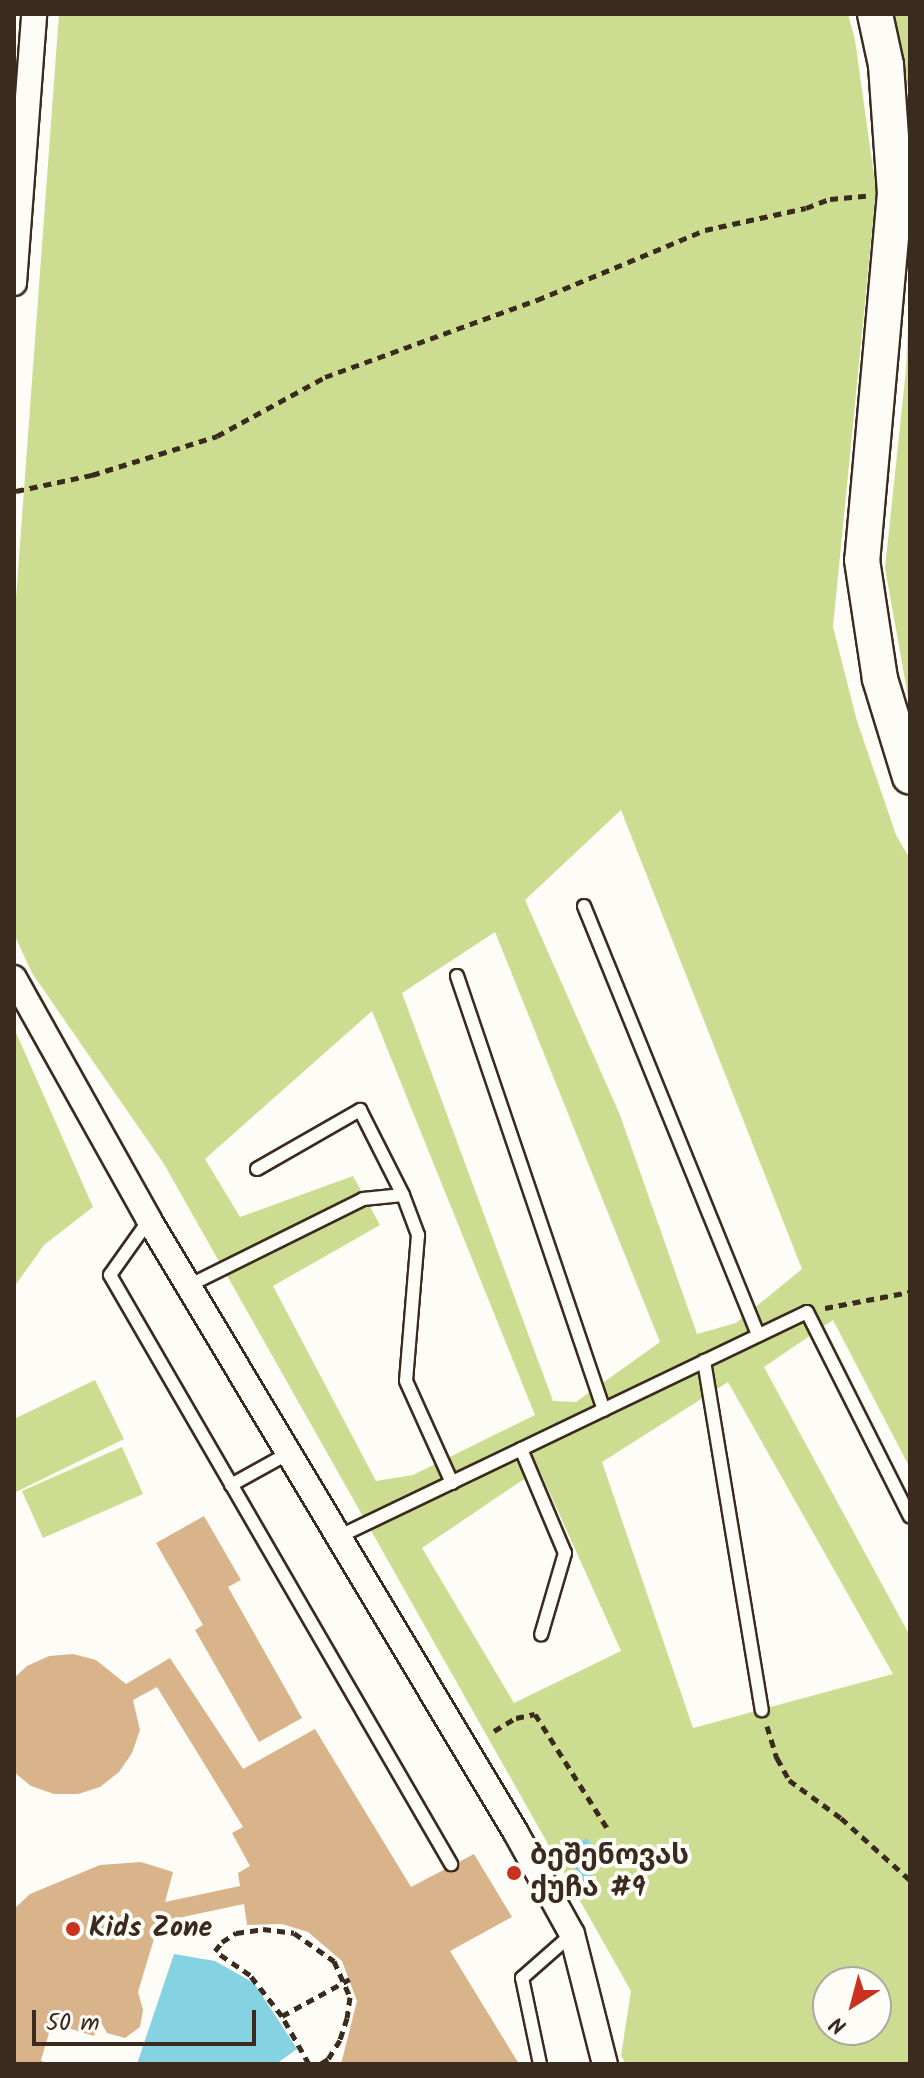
<!DOCTYPE html>
<meta charset="utf-8">
<style>
body{margin:0}
#map{position:relative;width:924px;height:2078px;overflow:hidden;background:#fdfcf7;font-family:Kalam,"Noto Sans Georgian",sans-serif}
div>[style]{position:absolute}
.green>*{inset:0;background:#ccdc90}
.water>*{inset:0;background:#84d2e2}
.building>*{inset:0;background:#d9b48a}
.path>*{height:5px;margin-top:-2.5px;transform-origin:0;background:repeating-linear-gradient(90deg,#3b2a1e 0 8px,transparent 0 14px)}
.roads{filter:drop-shadow(2px 0 #3b2a1e) drop-shadow(-2px 0 #3b2a1e) drop-shadow(0 2px #3b2a1e) drop-shadow(0 -2px #3b2a1e)}
.service>*{height:12px;margin:-6px;padding:0 6px;transform-origin:6px;border-radius:6px;background:#fdfcf7}
.minor>*{height:24px;margin:-12px;padding:0 12px;transform-origin:12px;border-radius:12px;background:#fdfcf7}
.secondary>*{height:34px;margin:-17px;padding:0 17px;transform-origin:17px;border-radius:17px;background:#fdfcf7}
.dots>*{width:22px;height:22px;translate:-50% -50%;box-sizing:border-box;border:4px solid #fdfcf7;border-radius:50%}
span{translate:-50% -50%;white-space:nowrap;text-align:center;line-height:1.15;-webkit-text-stroke:8px #fdfcf7;paint-order:stroke}
.poi-label{font-size:28px;color:#3b2a1e;font-weight:700}
.left{translate:0 -50%;text-align:left}
.frame{position:absolute;inset:0;border:16px solid #3b2a1e;pointer-events:none}
.north{position:absolute;left:812px;top:1966px;width:80px;height:80px;box-sizing:border-box;background:#fdfcf7;border:2px solid #afa8a0;border-radius:50%;rotate:216deg;font-size:22px;font-weight:700;line-height:32px;text-align:center;color:#3b2a1e}
.north::after{content:'';display:block;margin:auto;width:28px;height:36px;background:#c8321e;clip-path:polygon(50% 0,100% 100%,50% 72%,0 100%)}
.scale{position:absolute;left:32px;top:2010px;width:224px;height:36px;box-sizing:border-box;border:4px solid #3b2a1e;border-top:0;padding-left:10px;font-size:24px;line-height:28px;white-space:nowrap;color:#3b2a1e;-webkit-text-stroke:6px #fdfcf7;paint-order:stroke}
</style>
<div id="map">
<div class="green">
<i style="clip-path:polygon(evenodd,59px 14px,848px 14px,855px 40px,876px 190px,833px 627px,857px 721px,896px 835px,910px 859px,910px 1468px,833px 1320px,764px 1367px,910px 1636px,910px 2064px,626px 2064px,621px 2056px,631px 1991px,164px 1164px,32px 973px,14px 934px,14px 626px,59px 14px,621px 810px,802px 1269px,736px 1323px,697px 1334px,620px 1115px,525px 900px,621px 810px,59px 14px,495px 932px,660px 1342px,576px 1402px,553px 1401px,402px 993px,495px 932px,59px 14px,372px 1011px,535px 1415px,413px 1475px,376px 1481px,273px 1286px,380px 1225px,353px 1176px,240px 1217px,205px 1159px,372px 1011px,59px 14px,728px 1382px,893px 1674px,693px 1728px,602px 1462px,728px 1382px,59px 14px,539px 1469px,621px 1651px,514px 1703px,422px 1548px,539px 1469px,59px 14px,828px 1982px,876px 1982px,876px 2030px,828px 2030px,828px 1982px)"></i>
<i style="clip-path:polygon(886px 14px,910px 14px,910px 94px)"></i>
<i style="clip-path:polygon(910px 280px,910px 708px,885px 568px,906px 370px)"></i>
<i style="clip-path:polygon(14px 1028px,93px 1207px,44px 1245px,14px 1287px)"></i>
<i style="clip-path:polygon(95px 1380px,124px 1439px,14px 1493px,14px 1419px)"></i>
<i style="clip-path:polygon(122px 1447px,143px 1494px,43px 1538px,22px 1491px)"></i>
</div>
<div class="water">
<i style="clip-path:polygon(587px 1838px,604px 1860px,585px 1884px,565px 1851px)"></i>
<i style="clip-path:polygon(174px 1954px,215px 1961px,254px 1983px,297px 2049px,276px 2064px,137px 2064px)"></i>
</div>
<div class="building">
<i style="clip-path:polygon(204px 1516px,241px 1580px,228px 1587px,302px 1718px,259px 1742px,195px 1630px,203px 1625px,156px 1543px)"></i>
<i style="clip-path:polygon(73px 1654px,96px 1660px,126px 1684px,170px 1658px,243px 1769px,315px 1729px,411px 1887px,474px 1854px,512px 1917px,450px 1951px,519px 2064px,341px 2064px,357px 2001px,342px 1961px,308px 1932px,282px 1924px,247px 1925px,244px 1904px,159px 1922px,138px 1992px,143px 2010px,140px 2027px,125px 2038px,107px 2033px,99px 2019px,94px 2036px,52px 2023px,41px 2060px,46px 2064px,14px 2064px,14px 1909px,30px 1894px,100px 1865px,141px 1862px,173px 1872px,165px 1902px,240px 1886px,238px 1873px,250px 1866px,232px 1833px,243px 1827px,157px 1687px,133px 1700px,140px 1730px,132px 1753px,119px 1772px,100px 1787px,78px 1794px,54px 1794px,31px 1786px,14px 1772px,14px 1678px,27px 1666px,49px 1656px)"></i>
</div>
<div class="path">
<i style="left:16px;top:491px;width:78px;rotate:-11.9deg"></i>
<i style="left:92px;top:475px;width:131px;rotate:-17.3deg"></i>
<i style="left:217px;top:436px;width:123px;rotate:-28.6deg"></i>
<i style="left:325px;top:377px;width:226px;rotate:-20deg"></i>
<i style="left:537px;top:300px;width:182px;rotate:-22.6deg"></i>
<i style="left:705px;top:230px;width:103px;rotate:-12.3deg"></i>
<i style="left:806px;top:208px;width:26px;rotate:-21deg"></i>
<i style="left:830px;top:199px;width:36px;rotate:-5deg"></i>
<i style="left:825px;top:1308px;width:86px;rotate:-10.7deg"></i>
<i style="left:767px;top:1726px;width:34px;rotate:73deg"></i>
<i style="left:777px;top:1758px;width:25px;rotate:61deg"></i>
<i style="left:789px;top:1780px;width:64px;rotate:36.2deg"></i>
<i style="left:841px;top:1818px;width:93px;rotate:41.9deg"></i>
<i style="left:494px;top:1731px;width:26px;rotate:-31deg"></i>
<i style="left:516px;top:1718px;width:19px;rotate:-12deg"></i>
<i style="left:535px;top:1714px;width:138px;rotate:57.7deg"></i>
<i style="left:282px;top:2016px;width:52px;rotate:-128deg"></i>
<i style="left:250px;top:1975px;width:42px;rotate:-145.6deg"></i>
<i style="left:215px;top:1951px;width:11px;rotate:-52deg"></i>
<i style="left:222px;top:1942px;width:17px;rotate:-33deg"></i>
<i style="left:236px;top:1933px;width:27px;rotate:-8deg"></i>
<i style="left:263px;top:1929px;width:31px;rotate:7deg"></i>
<i style="left:294px;top:1933px;width:49px;rotate:35deg"></i>
<i style="left:334px;top:1961px;width:39px;rotate:66deg"></i>
<i style="left:350px;top:1997px;width:21px;rotate:98deg"></i>
<i style="left:347px;top:2018px;width:23px;rotate:108deg"></i>
<i style="left:340px;top:2040px;width:22px;rotate:122deg"></i>
<i style="left:328px;top:2059px;width:9px;rotate:148deg"></i>
<i style="left:309px;top:2064px;width:55px;rotate:-119.4deg"></i>
<i style="left:282px;top:2016px;width:77px;rotate:-28.6deg"></i>
</div>
<div class="roads">
<div class="service">
<i style="left:584px;top:906px;width:463px;rotate:67.9deg"></i>
<i style="left:457px;top:976px;width:458px;rotate:71.3deg"></i>
<i style="left:257px;top:1169px;width:119px;rotate:-29.8deg"></i>
<i style="left:360px;top:1110px;width:95px;rotate:63.2deg"></i>
<i style="left:403px;top:1195px;width:43px;rotate:69.4deg"></i>
<i style="left:418px;top:1235px;width:146px;rotate:94.7deg"></i>
<i style="left:406px;top:1381px;width:112px;rotate:65.7deg"></i>
<i style="left:149px;top:1220px;width:67px;rotate:125.3deg"></i>
<i style="left:110px;top:1275px;width:681px;rotate:59.93deg"></i>
<i style="left:190px;top:1285px;width:193px;rotate:-26.4deg"></i>
<i style="left:363px;top:1199px;width:40px;rotate:-5.7deg"></i>
<i style="left:704px;top:1361px;width:354px;rotate:80.6deg"></i>
<i style="left:521px;top:1449px;width:113px;rotate:67.1deg"></i>
<i style="left:565px;top:1553px;width:85px;rotate:106.3deg"></i>
<i style="left:231px;top:1485px;width:66px;rotate:-28.9deg"></i>
<i style="left:338px;top:1537px;width:520px;rotate:-25.63deg"></i>
<i style="left:807px;top:1312px;width:229px;rotate:63.3deg"></i>
<i style="left:540px;top:2064px;width:88px;rotate:-101.8deg"></i>
<i style="left:522px;top:1978px;width:67px;rotate:-41.3deg"></i>
</div>
<div class="minor">
<i style="left:14px;top:283px;width:270px;rotate:-85.7deg"></i>
<i style="left:14px;top:978px;width:277px;rotate:60.8deg"></i>
<i style="left:149px;top:1220px;width:714px;rotate:59.09deg"></i>
<i style="left:516px;top:1833px;width:115px;rotate:61deg"></i>
<i style="left:572px;top:1934px;width:134px;rotate:75.8deg"></i>
</div>
<div class="secondary">
<i style="left:875px;top:14px;width:52px;rotate:77.8deg"></i>
<i style="left:886px;top:65px;width:128px;rotate:86deg"></i>
<i style="left:895px;top:193px;width:368px;rotate:95.1deg"></i>
<i style="left:862px;top:560px;width:120px;rotate:81.4deg"></i>
<i style="left:880px;top:679px;width:102px;rotate:73deg"></i>
</div>
</div>
<div class="dots">
<i style="left:514px;top:1873px;background:#c8321e"></i>
<i style="left:73px;top:1929px;background:#c8321e"></i>
</div>
<div class="poi-label">
<span class="left" style="left:530px;top:1873px">ბეშენოვას<br>ქუჩა #9</span>
<span class="left" style="left:89px;top:1929px">Kids Zone</span>
</div>
<div class="frame"></div>
<div class="north">N</div>
<div class="scale">50 m</div>
</div>
